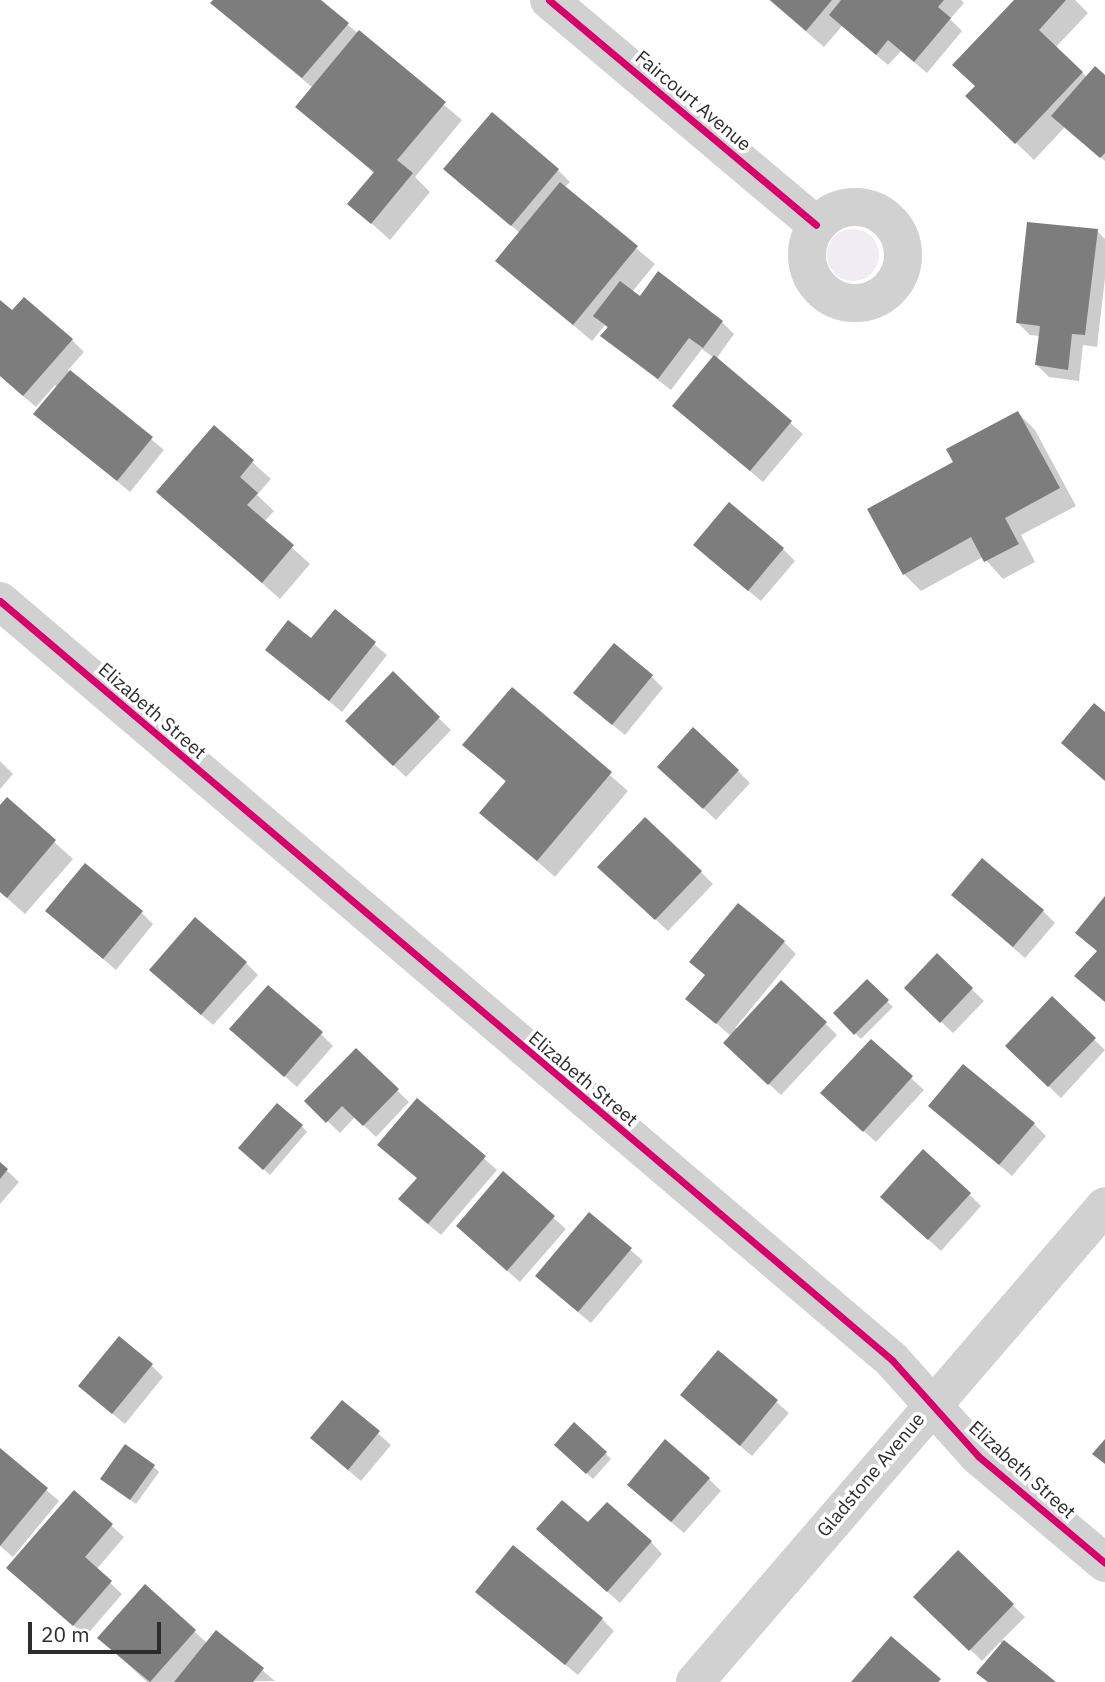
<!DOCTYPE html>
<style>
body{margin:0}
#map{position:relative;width:1105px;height:1682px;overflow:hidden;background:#fff;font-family:"IBM Plex Sans",sans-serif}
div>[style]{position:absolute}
.green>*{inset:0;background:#f1ebf3}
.round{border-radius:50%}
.shadow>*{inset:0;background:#0003}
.building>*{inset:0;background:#7d7d7d}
.street>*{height:38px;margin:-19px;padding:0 19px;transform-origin:19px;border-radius:19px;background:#d1d1d1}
.street>.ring{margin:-19px;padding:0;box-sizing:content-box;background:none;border:38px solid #d1d1d1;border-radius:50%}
.cycleway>*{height:7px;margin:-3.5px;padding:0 3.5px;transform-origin:3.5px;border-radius:3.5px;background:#d6006c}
span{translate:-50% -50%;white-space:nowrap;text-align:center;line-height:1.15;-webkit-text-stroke:7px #fff;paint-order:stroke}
.street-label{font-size:19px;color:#2c2c2c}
.scale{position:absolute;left:28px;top:1622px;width:133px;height:32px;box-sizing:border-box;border:4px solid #2c2c2c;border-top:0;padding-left:9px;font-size:21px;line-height:24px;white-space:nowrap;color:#2c2c2c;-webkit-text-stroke:5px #fff;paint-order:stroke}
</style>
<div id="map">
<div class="green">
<i class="round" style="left:827px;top:229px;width:52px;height:52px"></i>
</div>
<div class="shadow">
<i style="clip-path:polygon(215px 0,318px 0,462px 120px,415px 177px,430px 192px,390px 240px,350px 204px,375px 174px,298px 107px,313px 88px,225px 15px)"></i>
<i style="clip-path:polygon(769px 0,961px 0,964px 3px,950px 19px,962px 31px,927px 73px,901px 51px,888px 65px,842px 26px,824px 47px)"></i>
<i style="clip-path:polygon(1016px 0,1075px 0,1088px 13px,1055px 48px,1087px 77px,1105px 77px,1105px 161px,1065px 127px,1034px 160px,985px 113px,977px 86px)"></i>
<i style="clip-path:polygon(558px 170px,570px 182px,564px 188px,655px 264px,632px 292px,640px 298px,722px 322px,734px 334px,716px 359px,803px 434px,763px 482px,686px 417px,714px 358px,702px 349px,671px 390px,615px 347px,603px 336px,608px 329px,605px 325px,592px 341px,497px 261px,520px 233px,457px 181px)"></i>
<i style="clip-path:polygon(1097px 231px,1105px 239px,1105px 278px,1097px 347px,1083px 345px,1079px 381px,1049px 377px,1037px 365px,1040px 336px,1030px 335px,1018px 323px)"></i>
<i style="clip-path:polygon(0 302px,12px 312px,72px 340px,84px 352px,68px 370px,164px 450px,130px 492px,36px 414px,58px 387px,55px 385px,36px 407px,0 376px)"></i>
<i style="clip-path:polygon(1018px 413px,1035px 430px,1076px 506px,1021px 535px,1035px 562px,1003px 579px,983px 557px,921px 591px,904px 574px,955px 463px)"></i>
<i style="clip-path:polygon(214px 428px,271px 479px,257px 495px,274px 511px,264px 522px,310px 564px,280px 599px,159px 492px)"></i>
<i style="clip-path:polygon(783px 549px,795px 561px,761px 601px,707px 557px)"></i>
<i style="clip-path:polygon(335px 611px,387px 655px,342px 712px,267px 650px,311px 641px)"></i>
<i style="clip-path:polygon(393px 674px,451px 730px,406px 777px,359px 733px)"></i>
<i style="clip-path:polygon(651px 676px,663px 688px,625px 735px,588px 705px)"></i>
<i style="clip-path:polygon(512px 690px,628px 791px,555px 877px,482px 813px,507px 783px,465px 745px)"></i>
<i style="clip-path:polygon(0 761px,13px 774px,0 789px)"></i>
<i style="clip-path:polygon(738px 771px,750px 783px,716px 820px,671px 778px)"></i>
<i style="clip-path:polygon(7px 800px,73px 859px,25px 914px,0 892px,0 808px)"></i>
<i style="clip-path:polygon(701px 872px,713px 884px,668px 931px,612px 878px)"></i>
<i style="clip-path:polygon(953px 895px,1043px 911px,1055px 923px,1025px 958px)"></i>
<i style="clip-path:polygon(47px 911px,141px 912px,153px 924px,116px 970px)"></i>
<i style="clip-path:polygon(784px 942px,796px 954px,735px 1028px,825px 1023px,837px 1035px,781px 1095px,737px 1055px,731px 1036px,688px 999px,707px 976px)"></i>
<i style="clip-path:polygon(937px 956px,984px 1001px,953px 1033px,906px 988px)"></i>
<i style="clip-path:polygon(246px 963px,258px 975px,213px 1025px,163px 982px)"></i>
<i style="clip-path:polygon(867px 981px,893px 1007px,861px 1039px,835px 1013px)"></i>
<i style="clip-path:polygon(1052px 999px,1105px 1050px,1061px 1098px,1007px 1046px)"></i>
<i style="clip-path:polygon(321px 1034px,333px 1046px,297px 1087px,244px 1041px)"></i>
<i style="clip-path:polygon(871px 1041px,924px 1090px,876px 1142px,835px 1105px)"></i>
<i style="clip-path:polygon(356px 1050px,409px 1102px,376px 1137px,355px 1117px,340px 1133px,306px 1101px)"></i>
<i style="clip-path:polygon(418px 1100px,497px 1170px,441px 1235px,412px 1211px,418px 1179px,391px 1156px)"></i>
<i style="clip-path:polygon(930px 1106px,1034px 1124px,1046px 1136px,1012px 1176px)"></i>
<i style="clip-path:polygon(302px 1126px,307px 1132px,270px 1175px,246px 1154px)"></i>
<i style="clip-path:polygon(0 1164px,19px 1182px,0 1204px)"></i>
<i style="clip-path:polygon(504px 1174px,566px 1229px,520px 1282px,470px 1238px)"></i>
<i style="clip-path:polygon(969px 1194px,981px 1206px,941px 1251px,894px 1209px)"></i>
<i style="clip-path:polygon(589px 1214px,643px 1261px,591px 1323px,549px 1288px)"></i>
<i style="clip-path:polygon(719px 1352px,789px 1413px,752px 1456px,694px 1407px)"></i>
<i style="clip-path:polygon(152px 1366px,163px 1377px,125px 1424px,93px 1398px)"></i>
<i style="clip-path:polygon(342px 1402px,391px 1445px,361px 1481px,324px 1450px)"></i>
<i style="clip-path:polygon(556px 1445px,605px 1453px,611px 1459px,593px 1479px)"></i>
<i style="clip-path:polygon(0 1450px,59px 1501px,13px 1557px,0 1546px)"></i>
<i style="clip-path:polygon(153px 1466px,159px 1472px,136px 1504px,108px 1484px)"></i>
<i style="clip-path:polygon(709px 1479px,721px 1491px,684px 1533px,641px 1497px)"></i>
<i style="clip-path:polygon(74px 1493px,124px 1537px,96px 1570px,122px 1594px,86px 1636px,21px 1580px)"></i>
<i style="clip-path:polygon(588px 1525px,651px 1542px,662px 1554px,620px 1603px,550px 1541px)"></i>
<i style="clip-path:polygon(958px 1552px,1025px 1617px,1002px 1640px,1054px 1682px,988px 1682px,1002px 1644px,1000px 1642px,982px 1661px,916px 1597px)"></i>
<i style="clip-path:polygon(145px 1587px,207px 1643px,216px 1632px,275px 1681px,147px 1682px,99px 1638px)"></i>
<i style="clip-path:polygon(490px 1604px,602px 1619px,614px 1631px,578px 1675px)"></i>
</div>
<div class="building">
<i style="clip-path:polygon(213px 0,321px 0,349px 23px,302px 78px,210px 3px)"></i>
<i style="clip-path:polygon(770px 0,832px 0,806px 31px)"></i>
<i style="clip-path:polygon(841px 0,944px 0,938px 7px,951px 18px,914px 62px,888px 40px,876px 55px,829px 15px)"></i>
<i style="clip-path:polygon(1014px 0,1066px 0,1039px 30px,1083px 72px,1015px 144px,965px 96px,975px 86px,952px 65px)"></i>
<i style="clip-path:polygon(359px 30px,446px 102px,397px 160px,413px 173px,371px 224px,347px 204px,374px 172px,295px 107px)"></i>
<i style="clip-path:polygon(1095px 66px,1105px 75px,1105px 153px,1100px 158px,1051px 116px)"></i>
<i style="clip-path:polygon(492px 112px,559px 169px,511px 226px,443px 169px)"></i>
<i style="clip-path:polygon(560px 182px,638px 246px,573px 325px,495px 261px)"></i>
<i style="clip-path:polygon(1027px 222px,1098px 229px,1085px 335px,1072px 334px,1068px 370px,1035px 365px,1040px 326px,1016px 323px)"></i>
<i style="clip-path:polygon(658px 271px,723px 321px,703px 348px,689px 338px,658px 379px,600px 336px,608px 327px,593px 316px,620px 281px,640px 296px)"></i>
<i style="clip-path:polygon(24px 297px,73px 339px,23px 396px,0 376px,0 300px,12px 310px)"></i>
<i style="clip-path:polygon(714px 355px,792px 421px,750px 471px,672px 406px)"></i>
<i style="clip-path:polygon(70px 370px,153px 437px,117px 481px,33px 414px)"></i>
<i style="clip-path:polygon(1018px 411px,1060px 488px,1005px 518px,1019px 544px,984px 562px,971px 537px,903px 575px,867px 509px,953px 462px,946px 449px)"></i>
<i style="clip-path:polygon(214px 425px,254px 460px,240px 477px,258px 493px,247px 505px,294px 545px,262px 583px,156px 492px)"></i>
<i style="clip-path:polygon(729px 502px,784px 548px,748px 591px,693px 545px)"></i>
<i style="clip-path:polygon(335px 609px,376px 642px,329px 701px,265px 650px,288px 620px,311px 638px)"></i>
<i style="clip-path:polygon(614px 643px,653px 675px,612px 725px,573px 693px)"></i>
<i style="clip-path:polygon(393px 671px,440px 717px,393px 766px,345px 721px)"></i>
<i style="clip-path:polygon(512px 687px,612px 772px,537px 861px,479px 813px,506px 781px,462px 745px)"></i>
<i style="clip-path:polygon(1094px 703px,1105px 712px,1105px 781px,1061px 743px)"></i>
<i style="clip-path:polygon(693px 727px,739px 770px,703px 809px,657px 767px)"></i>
<i style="clip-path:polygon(7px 797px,56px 840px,7px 898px,0 892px,0 805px)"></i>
<i style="clip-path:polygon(645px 817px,702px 871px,655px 920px,597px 867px)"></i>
<i style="clip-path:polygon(982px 858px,1044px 910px,1013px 947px,951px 895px)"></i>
<i style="clip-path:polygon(85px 863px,143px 911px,103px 959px,45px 911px)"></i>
<i style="clip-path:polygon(1105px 896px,1105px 1002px,1074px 976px,1097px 951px,1075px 933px)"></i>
<i style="clip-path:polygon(738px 903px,785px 941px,716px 1024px,685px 999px,705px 975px,689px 962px)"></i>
<i style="clip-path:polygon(195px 917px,247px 962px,201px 1015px,149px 970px)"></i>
<i style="clip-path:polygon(937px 953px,973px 988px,940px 1023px,904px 988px)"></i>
<i style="clip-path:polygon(867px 979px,889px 1000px,854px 1035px,833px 1013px)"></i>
<i style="clip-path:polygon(781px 980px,827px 1022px,768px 1085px,723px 1043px)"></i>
<i style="clip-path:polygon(268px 985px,323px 1032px,284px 1077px,229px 1029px)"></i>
<i style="clip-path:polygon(1052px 996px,1096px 1038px,1048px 1087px,1005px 1046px)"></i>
<i style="clip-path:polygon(871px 1039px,913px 1076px,863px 1132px,820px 1093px)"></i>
<i style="clip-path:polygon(356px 1048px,399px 1089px,363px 1126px,342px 1106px,326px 1123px,304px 1101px)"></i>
<i style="clip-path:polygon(963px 1064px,1035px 1123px,999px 1165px,928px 1106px)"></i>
<i style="clip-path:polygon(417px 1098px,486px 1156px,428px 1224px,398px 1199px,417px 1178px,377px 1145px)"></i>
<i style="clip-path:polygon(277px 1103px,303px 1125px,263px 1170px,238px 1148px)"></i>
<i style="clip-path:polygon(923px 1149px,971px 1193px,928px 1240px,880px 1197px)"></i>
<i style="clip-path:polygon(0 1162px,8px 1169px,0 1179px)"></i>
<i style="clip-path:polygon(503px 1171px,555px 1216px,507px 1271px,456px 1226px)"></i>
<i style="clip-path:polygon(589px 1212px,632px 1248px,578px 1312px,535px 1276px)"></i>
<i style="clip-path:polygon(119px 1336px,153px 1364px,112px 1414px,78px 1386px)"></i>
<i style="clip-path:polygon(718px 1350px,778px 1400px,740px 1446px,680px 1395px)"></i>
<i style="clip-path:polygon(342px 1400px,380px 1431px,348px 1470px,310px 1438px)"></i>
<i style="clip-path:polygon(574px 1422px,607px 1452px,586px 1474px,554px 1445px)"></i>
<i style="clip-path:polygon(665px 1439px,710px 1478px,671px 1522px,627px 1485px)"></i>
<i style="clip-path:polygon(1105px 1439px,1105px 1464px,1092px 1454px)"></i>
<i style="clip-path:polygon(125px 1444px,155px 1465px,130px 1500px,100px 1479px)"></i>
<i style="clip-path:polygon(0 1448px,48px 1488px,0 1546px)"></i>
<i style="clip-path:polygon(74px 1490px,113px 1524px,85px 1557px,112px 1581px,73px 1626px,6px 1568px)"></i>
<i style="clip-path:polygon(562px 1500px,588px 1522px,607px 1502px,652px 1541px,607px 1592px,536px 1529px)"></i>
<i style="clip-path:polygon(513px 1545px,603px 1618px,565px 1665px,475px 1592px)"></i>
<i style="clip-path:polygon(958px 1550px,1014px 1604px,969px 1651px,913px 1597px)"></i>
<i style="clip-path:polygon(145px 1584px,196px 1630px,150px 1682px,97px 1638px)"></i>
<i style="clip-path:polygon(216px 1630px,264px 1668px,253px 1682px,174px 1682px)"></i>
<i style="clip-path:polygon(891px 1636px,941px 1679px,938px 1682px,851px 1682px)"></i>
<i style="clip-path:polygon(1004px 1640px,1056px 1682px,988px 1682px,976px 1673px)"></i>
</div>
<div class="street">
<i style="left:549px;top:0;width:349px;rotate:40.1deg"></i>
<i class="ring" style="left:807px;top:207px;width:58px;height:58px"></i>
<i style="left:0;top:601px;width:1171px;rotate:40.39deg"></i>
<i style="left:892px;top:1360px;width:129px;rotate:48.1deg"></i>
<i style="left:978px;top:1456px;width:166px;rotate:40.1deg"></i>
<i style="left:695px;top:1682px;width:628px;rotate:-49.26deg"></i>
</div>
<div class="cycleway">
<i style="left:549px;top:0;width:349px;rotate:40.1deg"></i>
<i style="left:0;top:601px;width:1171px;rotate:40.39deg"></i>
<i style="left:892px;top:1360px;width:129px;rotate:48.1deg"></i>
<i style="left:978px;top:1456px;width:166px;rotate:40.1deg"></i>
</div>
<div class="street-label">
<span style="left:693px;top:101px;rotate:40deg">Faircourt Avenue</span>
<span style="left:152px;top:711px;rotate:41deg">Elizabeth Street</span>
<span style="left:583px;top:1079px;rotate:40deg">Elizabeth Street</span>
<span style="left:1022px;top:1470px;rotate:42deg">Elizabeth Street</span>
<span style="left:871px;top:1475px;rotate:-50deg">Gladstone Avenue</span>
</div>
<div class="scale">20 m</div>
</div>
